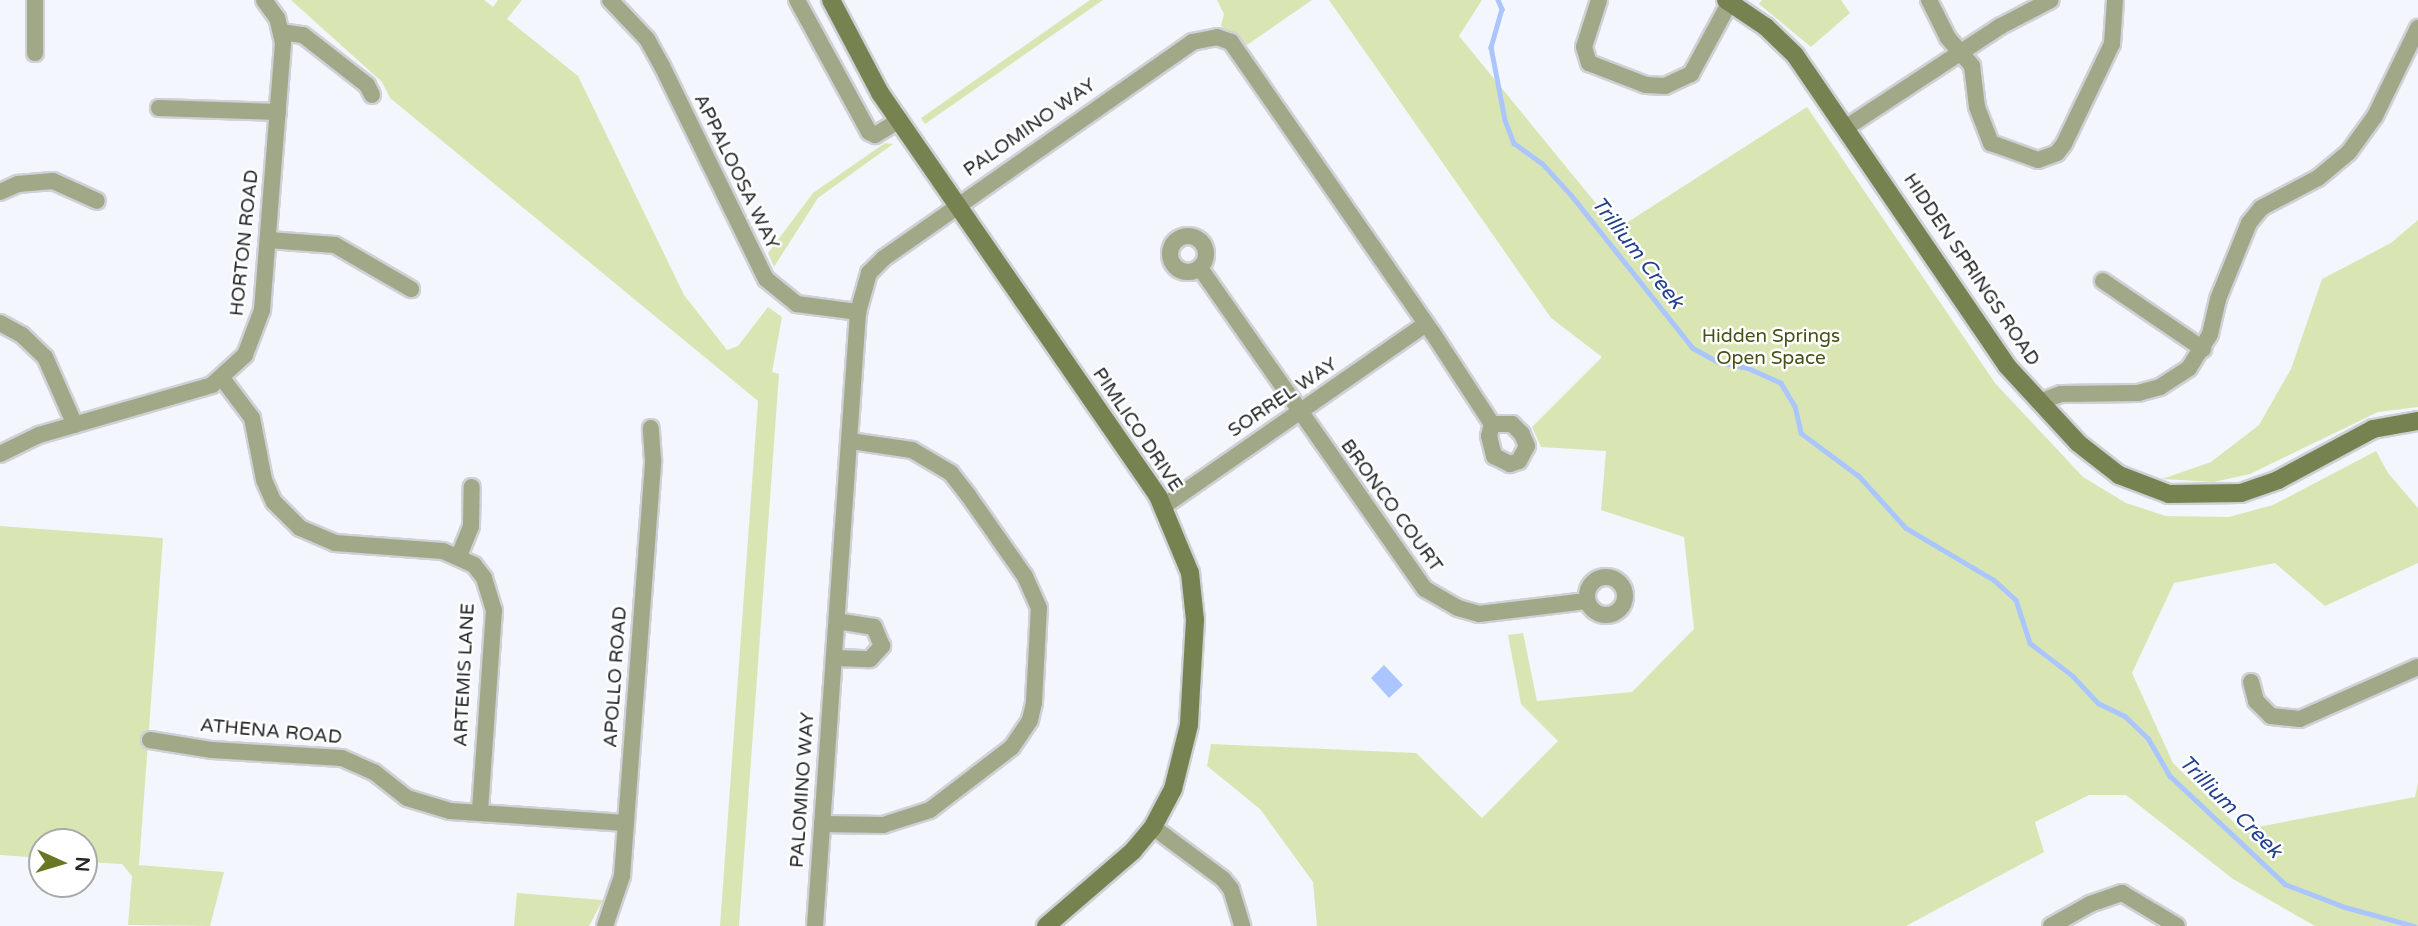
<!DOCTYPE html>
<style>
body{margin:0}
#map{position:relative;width:2418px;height:926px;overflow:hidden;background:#f3f6fc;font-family:"Varela Round",sans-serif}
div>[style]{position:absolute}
.green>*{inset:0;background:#d9e6b3}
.water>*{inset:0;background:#abc6fe}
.stream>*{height:4.5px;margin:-2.25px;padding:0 2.25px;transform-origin:2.25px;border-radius:2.25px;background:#abc6fe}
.roads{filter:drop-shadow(2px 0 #ced1d6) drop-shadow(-2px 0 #ced1d6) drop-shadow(0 2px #ced1d6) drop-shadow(0 -2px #ced1d6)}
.street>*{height:16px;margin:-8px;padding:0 8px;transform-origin:8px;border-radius:8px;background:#a0a887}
.street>.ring{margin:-8px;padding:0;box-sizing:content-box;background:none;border:16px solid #a0a887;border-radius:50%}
.secondary>*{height:18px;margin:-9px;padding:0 9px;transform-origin:9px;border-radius:9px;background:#778251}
span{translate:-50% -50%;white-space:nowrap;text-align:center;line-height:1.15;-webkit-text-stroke:5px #fff;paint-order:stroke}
.street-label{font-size:19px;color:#262729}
.park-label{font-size:19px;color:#465118}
.water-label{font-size:21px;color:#203f8e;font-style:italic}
.north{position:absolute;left:28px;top:828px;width:70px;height:70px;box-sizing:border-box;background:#fff;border:2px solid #a8a9a9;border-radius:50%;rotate:94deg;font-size:19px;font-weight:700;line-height:28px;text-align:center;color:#262729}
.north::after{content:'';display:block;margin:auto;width:24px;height:32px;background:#677724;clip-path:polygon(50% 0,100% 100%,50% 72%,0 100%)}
</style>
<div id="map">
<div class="green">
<i style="clip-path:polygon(291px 0,484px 0,493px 7px,498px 0,522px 0,507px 19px,578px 76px,684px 295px,727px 350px,738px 346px,768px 307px,782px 317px,772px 372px,779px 374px,739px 926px,720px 926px,758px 401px,390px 98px,382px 82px)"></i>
<i style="clip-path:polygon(1090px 0,1103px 0,925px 124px,921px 118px)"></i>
<i style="clip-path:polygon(1217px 0,1312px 0,1247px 45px,1221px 26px,1224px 14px)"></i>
<i style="clip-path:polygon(1329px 0,1482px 0,1459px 36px,1617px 229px,1807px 107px,1995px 383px,2083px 477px,2126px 503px,2166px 516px,2229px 517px,2273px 505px,2376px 451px,2388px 473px,2418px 508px,2418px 563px,2325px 606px,2275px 563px,2174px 583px,2132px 673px,2173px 763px,2242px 830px,2415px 797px,2418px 783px,2418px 926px,2315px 926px,2233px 879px,2126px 795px,2089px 795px,2035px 822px,2044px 852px,1906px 926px,1317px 926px,1313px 882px,1260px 809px,1207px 766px,1211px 744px,1416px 753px,1482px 818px,1558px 741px,1521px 704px,1508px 635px,1523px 633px,1537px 701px,1632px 692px,1694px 629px,1684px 537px,1601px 510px,1606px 451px,1541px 447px,1532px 427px,1602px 357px,1551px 318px)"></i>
<i style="clip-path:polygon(1762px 0,1841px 0,1850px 13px,1811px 47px,1759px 4px)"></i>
<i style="clip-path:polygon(885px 143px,893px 144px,818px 198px,774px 267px,768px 253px,813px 193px)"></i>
<i style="clip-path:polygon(2418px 220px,2418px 407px,2378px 412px,2250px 474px,2214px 482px,2162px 479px,2211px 462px,2259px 425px,2291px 369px,2322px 279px,2391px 243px)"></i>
<i style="clip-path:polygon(0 526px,163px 538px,139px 865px,224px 872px,210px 926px,128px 925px,132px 876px,122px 864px,84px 862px,84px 842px,42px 842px,42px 858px,0 855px)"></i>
<i style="clip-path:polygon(517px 893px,603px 900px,589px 926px,514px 926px)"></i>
</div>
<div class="water">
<i style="clip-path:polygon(1384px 665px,1403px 685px,1389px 698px,1371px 678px)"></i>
</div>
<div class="stream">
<i style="left:1498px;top:0;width:10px;rotate:66deg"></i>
<i style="left:1502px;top:9px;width:40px;rotate:106deg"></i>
<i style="left:1491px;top:47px;width:74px;rotate:79.1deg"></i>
<i style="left:1505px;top:120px;width:25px;rotate:69deg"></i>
<i style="left:1514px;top:143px;width:34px;rotate:36deg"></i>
<i style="left:1542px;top:163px;width:45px;rotate:47.7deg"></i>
<i style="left:1572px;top:196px;width:194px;rotate:51.5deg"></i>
<i style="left:1693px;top:348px;width:29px;rotate:29deg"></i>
<i style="left:1718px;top:362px;width:31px;rotate:11deg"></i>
<i style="left:1748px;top:368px;width:36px;rotate:24deg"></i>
<i style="left:1781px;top:383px;width:27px;rotate:59deg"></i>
<i style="left:1795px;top:406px;width:28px;rotate:77deg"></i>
<i style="left:1801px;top:433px;width:72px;rotate:36.6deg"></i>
<i style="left:1859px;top:476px;width:70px;rotate:47.9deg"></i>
<i style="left:1906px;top:528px;width:102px;rotate:30.6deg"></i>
<i style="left:1994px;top:580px;width:30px;rotate:42deg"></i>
<i style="left:2016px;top:600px;width:45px;rotate:72deg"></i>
<i style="left:2030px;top:643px;width:54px;rotate:37.5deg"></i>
<i style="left:2073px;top:676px;width:37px;rotate:47deg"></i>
<i style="left:2098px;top:703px;width:30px;rotate:26deg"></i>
<i style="left:2125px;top:716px;width:32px;rotate:44deg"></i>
<i style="left:2148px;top:738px;width:44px;rotate:59.9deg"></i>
<i style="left:2170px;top:776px;width:158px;rotate:43.2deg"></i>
<i style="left:2285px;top:884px;width:64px;rotate:21deg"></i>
<i style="left:2345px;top:907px;width:72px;rotate:15.4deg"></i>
</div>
<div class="roads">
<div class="street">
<i style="left:610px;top:0;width:54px;rotate:46.5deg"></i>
<i style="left:647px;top:39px;width:31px;rotate:61deg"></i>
<i style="left:662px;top:66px;width:237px;rotate:64deg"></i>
<i style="left:766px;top:279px;width:40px;rotate:39deg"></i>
<i style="left:797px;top:304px;width:62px;rotate:7.5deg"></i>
<i style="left:797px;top:0;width:150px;rotate:61.4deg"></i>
<i style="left:869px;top:132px;width:7px;rotate:27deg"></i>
<i style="left:875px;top:135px;width:29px;rotate:-31deg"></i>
<i style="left:1599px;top:0;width:49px;rotate:107.7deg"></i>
<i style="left:1584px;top:47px;width:17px;rotate:73deg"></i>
<i style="left:1589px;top:63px;width:61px;rotate:21.1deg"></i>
<i style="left:1646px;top:85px;width:19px;rotate:3deg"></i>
<i style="left:1665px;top:86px;width:29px;rotate:-25deg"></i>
<i style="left:1691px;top:74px;width:82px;rotate:-61.6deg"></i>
<i style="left:1929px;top:0;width:42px;rotate:63.4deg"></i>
<i style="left:1948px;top:38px;width:37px;rotate:49deg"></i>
<i style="left:1972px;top:66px;width:41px;rotate:83deg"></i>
<i style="left:1977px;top:107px;width:39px;rotate:69deg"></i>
<i style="left:1991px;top:143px;width:50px;rotate:19.9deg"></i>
<i style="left:2038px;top:160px;width:20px;rotate:-20deg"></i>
<i style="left:2057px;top:153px;width:11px;rotate:-52deg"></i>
<i style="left:2064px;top:144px;width:111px;rotate:-64.4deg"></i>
<i style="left:2112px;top:44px;width:44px;rotate:-86.1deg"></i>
<i style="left:281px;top:32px;width:22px;rotate:8deg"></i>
<i style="left:303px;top:35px;width:81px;rotate:38deg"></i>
<i style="left:367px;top:85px;width:11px;rotate:63deg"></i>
<i style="left:35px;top:53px;width:53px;rotate:-90deg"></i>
<i style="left:159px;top:108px;width:119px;rotate:1.9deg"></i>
<i style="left:1847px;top:127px;width:184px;rotate:-33.3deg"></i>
<i style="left:2001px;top:26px;width:56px;rotate:-27.5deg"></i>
<i style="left:0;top:192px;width:20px;rotate:-24deg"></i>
<i style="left:18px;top:184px;width:35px;rotate:-5deg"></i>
<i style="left:53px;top:181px;width:48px;rotate:24.4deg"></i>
<i class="ring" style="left:1170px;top:236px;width:20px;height:20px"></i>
<i style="left:269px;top:240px;width:66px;rotate:4.3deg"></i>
<i style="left:335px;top:245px;width:88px;rotate:30.1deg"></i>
<i style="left:1200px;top:268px;width:392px;rotate:55deg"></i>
<i style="left:1425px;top:589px;width:38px;rotate:30deg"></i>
<i style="left:1458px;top:608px;width:22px;rotate:16deg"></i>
<i style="left:1479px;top:614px;width:108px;rotate:-6.9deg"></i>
<i style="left:2103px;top:281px;width:121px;rotate:34.2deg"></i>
<i style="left:0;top:323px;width:25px;rotate:29deg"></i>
<i style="left:22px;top:335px;width:32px;rotate:44deg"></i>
<i style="left:45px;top:357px;width:74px;rotate:66.2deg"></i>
<i style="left:222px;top:378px;width:50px;rotate:53.1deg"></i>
<i style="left:252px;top:418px;width:63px;rotate:79deg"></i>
<i style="left:264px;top:480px;width:24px;rotate:66deg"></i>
<i style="left:274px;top:502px;width:37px;rotate:45deg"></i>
<i style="left:300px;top:528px;width:38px;rotate:23deg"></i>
<i style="left:335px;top:543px;width:108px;rotate:4.2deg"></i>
<i style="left:443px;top:551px;width:34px;rotate:24deg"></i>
<i style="left:474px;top:565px;width:16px;rotate:52deg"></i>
<i style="left:484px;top:578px;width:34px;rotate:73deg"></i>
<i style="left:494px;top:610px;width:202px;rotate:94deg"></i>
<i style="left:2039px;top:402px;width:23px;rotate:-20deg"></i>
<i style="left:2061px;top:394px;width:77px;rotate:-0.7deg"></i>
<i style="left:2138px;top:393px;width:23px;rotate:-15deg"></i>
<i style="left:2160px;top:387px;width:35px;rotate:-33deg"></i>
<i style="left:2189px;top:368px;width:40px;rotate:-58deg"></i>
<i style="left:2210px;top:334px;width:36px;rotate:-77deg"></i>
<i style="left:2218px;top:299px;width:82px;rotate:-67.8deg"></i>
<i style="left:2249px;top:223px;width:19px;rotate:-51deg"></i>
<i style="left:2261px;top:208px;width:64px;rotate:-27.8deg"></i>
<i style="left:2318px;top:178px;width:40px;rotate:-40deg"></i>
<i style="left:2349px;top:152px;width:44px;rotate:-54.2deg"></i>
<i style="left:2375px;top:116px;width:98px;rotate:-64deg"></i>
<i style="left:0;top:454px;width:43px;rotate:-26deg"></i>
<i style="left:39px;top:435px;width:180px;rotate:-16.1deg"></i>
<i style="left:212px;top:385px;width:45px;rotate:-42.3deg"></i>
<i style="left:245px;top:355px;width:48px;rotate:-69.3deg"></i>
<i style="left:262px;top:310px;width:268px;rotate:-85.5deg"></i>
<i style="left:283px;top:43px;width:26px;rotate:-103deg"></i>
<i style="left:277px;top:18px;width:22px;rotate:-126deg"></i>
<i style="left:1164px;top:506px;width:319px;rotate:-34.8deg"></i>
<i style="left:459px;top:556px;width:32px;rotate:-68deg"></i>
<i style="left:471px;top:526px;width:39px;rotate:-89deg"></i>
<i class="ring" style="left:1587px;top:577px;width:22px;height:22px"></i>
<i style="left:834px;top:658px;width:36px;rotate:2deg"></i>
<i style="left:870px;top:659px;width:18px;rotate:-47deg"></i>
<i style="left:882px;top:646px;width:21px;rotate:-113deg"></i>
<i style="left:874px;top:627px;width:37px;rotate:-171deg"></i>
<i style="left:2251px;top:682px;width:20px;rotate:75deg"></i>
<i style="left:2256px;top:701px;width:21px;rotate:45deg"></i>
<i style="left:2271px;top:716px;width:29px;rotate:6deg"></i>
<i style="left:2300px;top:719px;width:129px;rotate:-23.8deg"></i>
<i style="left:150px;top:740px;width:63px;rotate:9.2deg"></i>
<i style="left:212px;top:750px;width:130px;rotate:3.5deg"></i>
<i style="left:342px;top:758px;width:35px;rotate:24deg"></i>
<i style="left:374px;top:772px;width:42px;rotate:38.2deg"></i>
<i style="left:407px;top:798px;width:45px;rotate:16.8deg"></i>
<i style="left:450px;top:811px;width:176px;rotate:3.9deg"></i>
<i style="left:822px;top:824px;width:61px;rotate:0.9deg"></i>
<i style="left:883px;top:825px;width:49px;rotate:-17.7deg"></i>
<i style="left:930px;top:810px;width:103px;rotate:-37.5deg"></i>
<i style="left:1012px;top:747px;width:32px;rotate:-56deg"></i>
<i style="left:1030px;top:720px;width:18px;rotate:-77deg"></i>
<i style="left:1034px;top:702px;width:94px;rotate:-87deg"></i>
<i style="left:1039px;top:608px;width:36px;rotate:-114deg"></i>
<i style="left:1024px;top:575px;width:98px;rotate:-125deg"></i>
<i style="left:968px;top:495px;width:28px;rotate:-128deg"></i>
<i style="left:951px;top:473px;width:45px;rotate:-149.5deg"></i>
<i style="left:912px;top:450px;width:63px;rotate:-171.7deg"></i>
<i style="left:1153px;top:827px;width:87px;rotate:36.6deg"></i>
<i style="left:1223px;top:879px;width:13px;rotate:51deg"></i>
<i style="left:1231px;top:889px;width:39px;rotate:73deg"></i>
<i style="left:605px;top:926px;width:53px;rotate:-71.2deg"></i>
<i style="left:622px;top:876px;width:417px;rotate:-85.7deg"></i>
<i style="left:653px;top:460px;width:32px;rotate:-94deg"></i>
<i style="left:815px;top:926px;width:616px;rotate:-85.99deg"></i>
<i style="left:858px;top:312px;width:41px;rotate:-74.2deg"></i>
<i style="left:869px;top:273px;width:21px;rotate:-45deg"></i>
<i style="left:884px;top:258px;width:376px;rotate:-35deg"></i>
<i style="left:1192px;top:42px;width:25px;rotate:-11deg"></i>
<i style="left:1217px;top:37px;width:15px;rotate:20deg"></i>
<i style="left:1231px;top:42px;width:353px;rotate:55.3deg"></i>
<i style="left:1432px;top:332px;width:110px;rotate:56.9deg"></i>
<i style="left:1492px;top:424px;width:12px;rotate:104deg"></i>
<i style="left:1489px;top:436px;width:21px;rotate:76deg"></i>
<i style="left:1494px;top:456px;width:18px;rotate:27deg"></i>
<i style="left:1510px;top:464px;width:9px;rotate:-18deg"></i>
<i style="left:1519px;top:461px;width:17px;rotate:-62deg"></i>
<i style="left:1527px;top:446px;width:13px;rotate:-113deg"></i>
<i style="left:1522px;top:434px;width:14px;rotate:-135deg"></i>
<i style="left:1512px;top:424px;width:20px;rotate:180deg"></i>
<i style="left:2051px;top:926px;width:45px;rotate:-29.4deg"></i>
<i style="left:2090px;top:904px;width:34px;rotate:-19deg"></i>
<i style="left:2122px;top:893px;width:64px;rotate:31deg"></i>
</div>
<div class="secondary">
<i style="left:831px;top:0;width:105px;rotate:62.2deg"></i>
<i style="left:880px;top:93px;width:490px;rotate:55.4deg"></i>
<i style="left:1158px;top:496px;width:83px;rotate:67.4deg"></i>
<i style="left:1190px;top:573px;width:47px;rotate:83.9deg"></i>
<i style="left:1195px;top:620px;width:105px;rotate:93.3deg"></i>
<i style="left:1189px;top:725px;width:66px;rotate:104deg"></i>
<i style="left:1173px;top:789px;width:43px;rotate:117.8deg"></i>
<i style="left:1153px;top:827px;width:31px;rotate:130deg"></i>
<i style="left:1133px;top:851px;width:115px;rotate:139.2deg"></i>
<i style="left:1726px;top:0;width:48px;rotate:34deg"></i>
<i style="left:1766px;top:27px;width:40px;rotate:44deg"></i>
<i style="left:1795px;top:55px;width:376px;rotate:55.7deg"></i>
<i style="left:2007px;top:366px;width:105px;rotate:47.3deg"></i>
<i style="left:2078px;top:443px;width:52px;rotate:38deg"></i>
<i style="left:2119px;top:475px;width:53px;rotate:20.8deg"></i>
<i style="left:2169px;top:494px;width:72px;rotate:-0.8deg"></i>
<i style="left:2241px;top:493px;width:39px;rotate:-19deg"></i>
<i style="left:2278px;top:480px;width:108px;rotate:-28.2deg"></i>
<i style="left:2373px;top:429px;width:46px;rotate:-10.1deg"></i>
</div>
</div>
<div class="street-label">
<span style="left:1030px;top:128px;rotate:-35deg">PALOMINO WAY</span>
<span style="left:736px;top:172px;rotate:64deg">APPALOOSA WAY</span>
<span style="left:245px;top:243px;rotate:-84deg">HORTON ROAD</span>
<span style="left:1971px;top:270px;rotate:56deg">HIDDEN SPRINGS ROAD</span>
<span style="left:1283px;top:398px;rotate:-34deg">SORREL WAY</span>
<span style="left:1137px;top:430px;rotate:56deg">PIMLICO DRIVE</span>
<span style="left:1391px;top:506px;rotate:54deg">BRONCO COURT</span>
<span style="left:465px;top:675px;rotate:-87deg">ARTEMIS LANE</span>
<span style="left:616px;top:677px;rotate:-86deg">APOLLO ROAD</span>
<span style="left:271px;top:732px;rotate:5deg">ATHENA ROAD</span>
<span style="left:803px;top:790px;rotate:-86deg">PALOMINO WAY</span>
</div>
<div class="park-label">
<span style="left:1771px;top:348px">Hidden Springs<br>Open Space</span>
</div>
<div class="water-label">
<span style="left:1637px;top:253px;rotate:52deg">Trillium Creek</span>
<span style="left:2230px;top:807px;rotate:45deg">Trillium Creek</span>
</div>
<div class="north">N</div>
</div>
